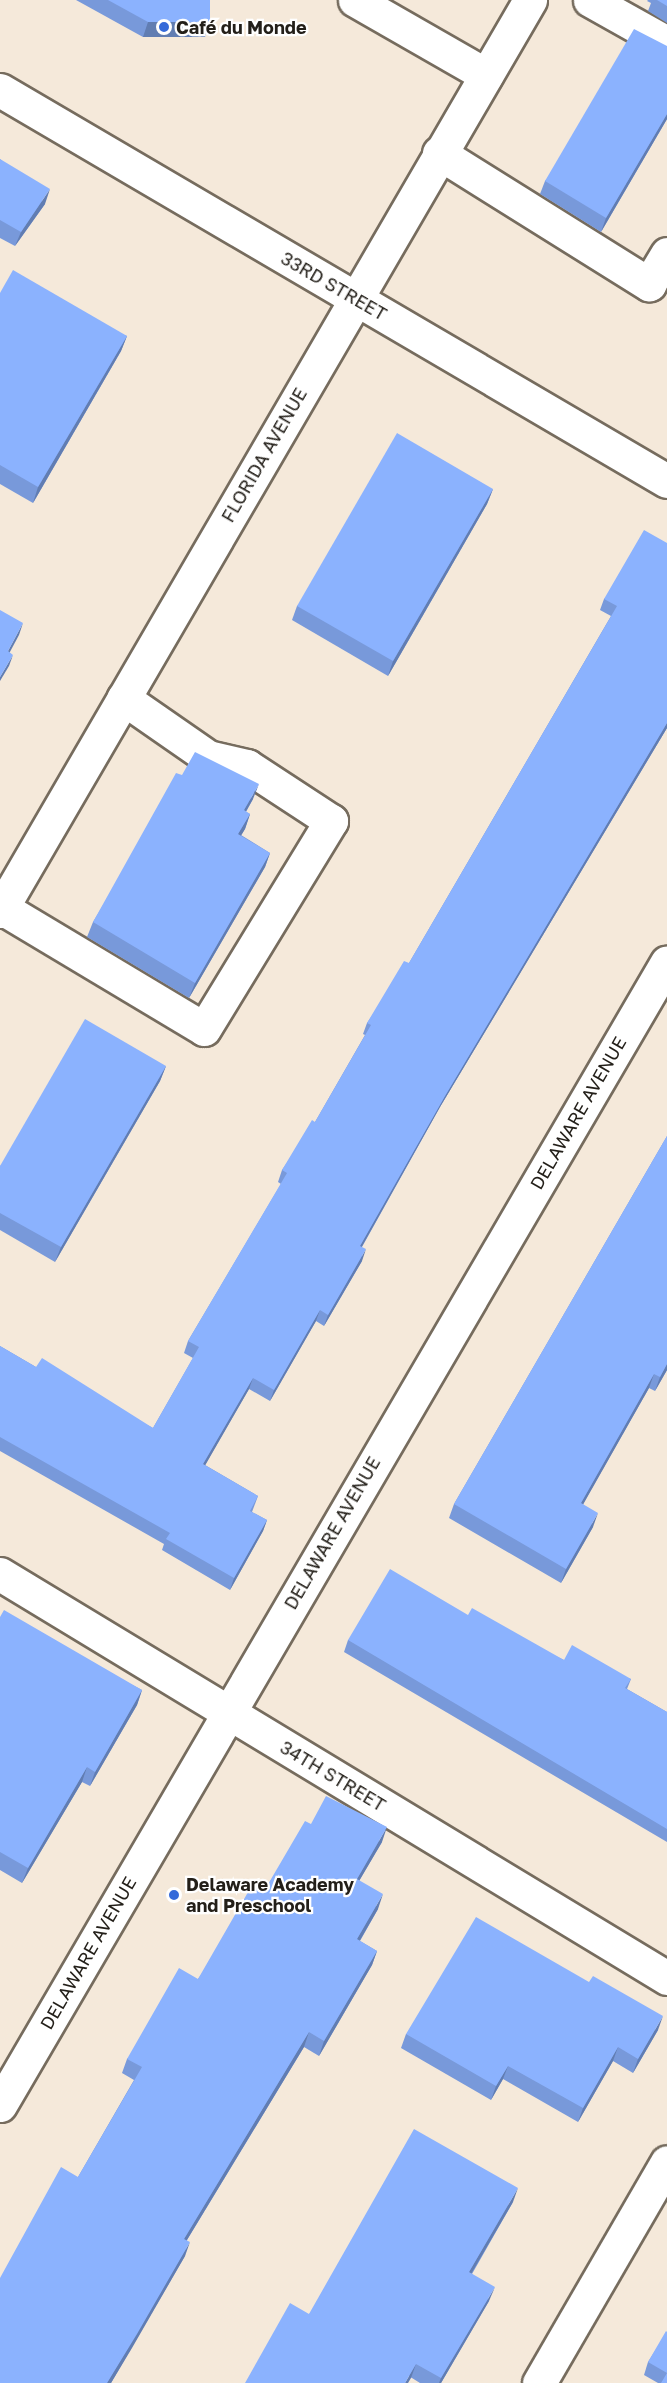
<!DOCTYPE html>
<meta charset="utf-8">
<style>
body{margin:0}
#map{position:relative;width:667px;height:2383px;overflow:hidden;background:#f5e9da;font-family:"Golos Text",sans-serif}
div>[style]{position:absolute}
.roads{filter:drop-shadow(2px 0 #766c5e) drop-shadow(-2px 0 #766c5e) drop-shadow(0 2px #766c5e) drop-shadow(0 -2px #766c5e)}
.minor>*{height:33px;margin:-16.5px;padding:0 16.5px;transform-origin:16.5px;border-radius:16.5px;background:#fff}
.wall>*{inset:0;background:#7899da}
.shaded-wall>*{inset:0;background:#617db2}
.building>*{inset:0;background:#8bb2fe}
.dots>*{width:16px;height:16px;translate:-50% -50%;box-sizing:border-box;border:3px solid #fff;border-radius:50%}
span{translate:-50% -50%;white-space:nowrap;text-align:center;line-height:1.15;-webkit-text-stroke:4.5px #fff;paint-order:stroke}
.poi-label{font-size:18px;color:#231f19;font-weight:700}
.left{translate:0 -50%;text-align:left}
.street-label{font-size:18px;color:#231f19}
</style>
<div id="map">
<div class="roads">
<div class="minor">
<i style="left:355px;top:0;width:151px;rotate:29.8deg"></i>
<i style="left:590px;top:0;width:88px;rotate:29.2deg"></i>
<i style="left:0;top:90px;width:773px;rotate:30.38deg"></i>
<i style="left:439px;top:153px;width:248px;rotate:32deg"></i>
<i style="left:649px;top:284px;width:35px;rotate:-59deg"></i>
<i style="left:2px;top:908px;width:235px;rotate:30.9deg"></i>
<i style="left:204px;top:1029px;width:244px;rotate:-58.6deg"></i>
<i style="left:331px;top:821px;width:100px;rotate:-146.8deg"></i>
<i style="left:247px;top:766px;width:40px;rotate:-167deg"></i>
<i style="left:208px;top:757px;width:103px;rotate:-145.2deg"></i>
<i style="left:0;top:911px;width:1054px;rotate:-59.81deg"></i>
<i style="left:0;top:1574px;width:780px;rotate:31.2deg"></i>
<i style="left:0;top:2105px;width:1323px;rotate:-59.73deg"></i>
<i style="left:539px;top:2383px;width:255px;rotate:-59.9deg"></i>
</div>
</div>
<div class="wall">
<i style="clip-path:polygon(76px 0,210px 0,210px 22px,205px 37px,143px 37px)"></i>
<i style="clip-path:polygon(648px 0,667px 0,667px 23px,648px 11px,651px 3px,647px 1px)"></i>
<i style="clip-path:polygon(667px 46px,667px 119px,601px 232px,540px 194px,545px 181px)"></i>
<i style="clip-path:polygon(0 159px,45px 204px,15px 246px,0 238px)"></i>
<i style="clip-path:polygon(0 293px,127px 336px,121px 351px,33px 503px,0 484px)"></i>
<i style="clip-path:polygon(493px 489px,487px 504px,388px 676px,292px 620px,297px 606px)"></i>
<i style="clip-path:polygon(667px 543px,667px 728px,440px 1107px,362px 1247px,362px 1261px,324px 1326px,316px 1321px,270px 1401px,249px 1389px,205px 1465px,258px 1496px,252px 1512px,267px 1520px,263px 1531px,230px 1590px,162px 1550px,164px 1544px,0 1451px,0 1346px,36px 1367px,153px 1428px,193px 1358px,184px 1353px,188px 1341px,281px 1184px,278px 1182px,282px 1170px,315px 1122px,365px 1035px,363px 1034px,367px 1023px,409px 963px,611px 616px,600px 610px,604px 599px)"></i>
<i style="clip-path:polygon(182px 775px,253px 799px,246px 812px,250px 814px,245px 829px,241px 835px,270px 853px,265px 867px,189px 998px,87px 937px,93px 922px)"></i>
<i style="clip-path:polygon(166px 1066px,160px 1081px,55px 1262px,0 1230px,0 1166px)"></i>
<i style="clip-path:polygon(667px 1136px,667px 1370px,655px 1391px,649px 1388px,583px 1504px,593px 1527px,561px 1583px,449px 1518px,454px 1504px)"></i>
<i style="clip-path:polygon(468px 1615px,564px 1660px,631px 1679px,627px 1689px,667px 1712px,667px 1842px,344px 1652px,348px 1640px)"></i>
<i style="clip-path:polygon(0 1617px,142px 1690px,137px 1705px,90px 1786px,82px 1782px,22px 1883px,0 1870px)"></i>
<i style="clip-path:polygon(311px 1824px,382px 1842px,359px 1881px,378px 1909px,360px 1941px,377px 1951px,372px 1965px,319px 2056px,304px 2047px,187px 2240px,185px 2256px,111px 2383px,0 2383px,78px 2177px,134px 2080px,122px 2073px,127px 2059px,198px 1979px,267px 1886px)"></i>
<i style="clip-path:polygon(658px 2030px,633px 2073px,613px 2061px,578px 2122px,503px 2079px,491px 2100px,401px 2048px,406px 2034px)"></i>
<i style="clip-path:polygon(513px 2202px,472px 2274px,489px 2301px,441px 2383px,420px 2383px,309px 2314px)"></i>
<i style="clip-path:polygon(667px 2332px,667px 2383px,658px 2383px,644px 2375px,648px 2362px)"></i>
</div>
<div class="shaded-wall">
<i style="clip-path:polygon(148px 22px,210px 22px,205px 37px,143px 37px)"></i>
<i style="clip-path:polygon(667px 114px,667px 119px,601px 232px,606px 218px)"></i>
<i style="clip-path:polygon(50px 189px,45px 204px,15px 246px,21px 232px)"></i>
<i style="clip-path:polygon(127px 336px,121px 351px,33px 503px,38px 487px)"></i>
<i style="clip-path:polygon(493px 489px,487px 504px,388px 676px,393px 661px)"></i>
<i style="clip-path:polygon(23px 623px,19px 635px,4px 663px,8px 651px)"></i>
<i style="clip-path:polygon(13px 655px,9px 666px,0 681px,0 677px)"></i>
<i style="clip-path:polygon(667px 723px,667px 728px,440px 1107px,356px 1257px,360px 1246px,445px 1096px)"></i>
<i style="clip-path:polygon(259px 784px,253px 799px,238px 825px,244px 810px)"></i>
<i style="clip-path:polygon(250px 814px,245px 829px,233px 849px,238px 834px)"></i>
<i style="clip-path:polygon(270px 853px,265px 867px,189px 998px,195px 983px)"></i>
<i style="clip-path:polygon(166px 1066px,160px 1081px,55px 1262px,61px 1247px)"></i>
<i style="clip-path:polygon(366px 1249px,362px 1261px,324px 1326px,328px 1315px)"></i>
<i style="clip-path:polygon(320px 1310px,316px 1321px,270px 1401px,274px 1390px)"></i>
<i style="clip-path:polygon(667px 1364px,667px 1370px,655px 1391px,660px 1377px)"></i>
<i style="clip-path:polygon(654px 1374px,649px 1388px,576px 1517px,581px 1503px)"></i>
<i style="clip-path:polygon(253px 1378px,249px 1389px,199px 1476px,203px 1464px)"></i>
<i style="clip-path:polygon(598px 1513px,593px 1527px,561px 1583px,566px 1569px)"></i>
<i style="clip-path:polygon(267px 1520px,263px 1531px,230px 1590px,234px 1578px)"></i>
<i style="clip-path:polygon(142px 1690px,137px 1705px,90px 1786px,95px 1772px)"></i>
<i style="clip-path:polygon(87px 1767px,82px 1782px,22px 1883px,28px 1868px)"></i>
<i style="clip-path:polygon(387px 1827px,382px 1842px,352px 1893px,357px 1879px)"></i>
<i style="clip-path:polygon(383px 1894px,378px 1909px,352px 1954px,357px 1939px)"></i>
<i style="clip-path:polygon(377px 1951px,372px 1965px,319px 2056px,324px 2041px)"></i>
<i style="clip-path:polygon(663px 2016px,658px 2030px,633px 2073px,638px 2059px)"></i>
<i style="clip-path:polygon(309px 2032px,304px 2047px,179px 2253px,184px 2239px)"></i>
<i style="clip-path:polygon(618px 2047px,613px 2061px,578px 2122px,583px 2108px)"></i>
<i style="clip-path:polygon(508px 2066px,503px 2079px,491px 2100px,496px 2086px)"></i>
<i style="clip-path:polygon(518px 2188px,513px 2202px,464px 2286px,469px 2272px)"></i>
<i style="clip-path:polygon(190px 2242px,185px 2256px,132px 2348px,111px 2383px,107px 2383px)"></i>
<i style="clip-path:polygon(495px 2287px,489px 2301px,441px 2383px,439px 2383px,441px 2378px)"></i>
<i style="clip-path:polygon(416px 2364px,411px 2378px,408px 2383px,405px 2383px)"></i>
</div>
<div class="building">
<i style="clip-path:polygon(108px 0,210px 0,210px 22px,148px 22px)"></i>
<i style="clip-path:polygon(657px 0,667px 0,667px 6px)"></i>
<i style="clip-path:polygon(634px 29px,667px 46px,667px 114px,606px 218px,545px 181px)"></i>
<i style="clip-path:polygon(0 159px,50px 189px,21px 232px,0 220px)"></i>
<i style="clip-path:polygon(13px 270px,127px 336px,38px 487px,0 465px,0 293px)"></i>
<i style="clip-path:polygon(397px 433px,493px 489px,393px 661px,297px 606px)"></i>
<i style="clip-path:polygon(644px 530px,667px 543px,667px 723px,445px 1096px,360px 1246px,366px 1249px,328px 1315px,320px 1310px,274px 1390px,253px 1378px,203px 1464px,258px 1496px,250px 1511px,267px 1520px,234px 1578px,166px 1539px,170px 1533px,0 1437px,0 1346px,36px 1367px,42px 1358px,153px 1428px,199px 1347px,188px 1341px,287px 1173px,282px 1170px,312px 1120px,315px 1122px,371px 1025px,367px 1023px,404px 961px,409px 963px,617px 606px,604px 599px)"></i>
<i style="clip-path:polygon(0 610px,23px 623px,8px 651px,13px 655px,0 677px)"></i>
<i style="clip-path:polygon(195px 752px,259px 784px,244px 810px,250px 814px,238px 834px,270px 853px,195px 983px,93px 922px,176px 773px,182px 775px)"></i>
<i style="clip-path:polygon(85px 1019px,166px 1066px,61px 1247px,0 1213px,0 1166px)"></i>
<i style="clip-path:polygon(667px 1136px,667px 1364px,660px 1377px,654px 1374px,581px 1503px,598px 1513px,566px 1569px,454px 1504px)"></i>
<i style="clip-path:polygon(390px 1569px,468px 1615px,472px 1608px,564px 1660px,572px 1645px,631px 1679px,625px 1688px,667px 1712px,667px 1829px,348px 1640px)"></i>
<i style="clip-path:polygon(4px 1610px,142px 1690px,95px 1772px,87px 1767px,28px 1868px,0 1852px,0 1617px)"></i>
<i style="clip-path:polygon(326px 1796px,387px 1827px,357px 1879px,383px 1894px,357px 1939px,377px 1951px,324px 2041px,309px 2032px,184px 2239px,190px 2242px,137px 2334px,107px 2383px,0 2383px,0 2278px,61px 2167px,78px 2177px,142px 2067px,127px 2059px,179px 1968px,198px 1979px,255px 1880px,267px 1886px,305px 1821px,311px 1824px)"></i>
<i style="clip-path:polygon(476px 1917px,589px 1982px,593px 1976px,663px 2016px,638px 2059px,618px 2047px,583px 2108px,508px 2066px,496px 2086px,406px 2034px)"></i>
<i style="clip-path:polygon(414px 2129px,518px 2188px,469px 2272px,495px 2287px,441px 2378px,416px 2364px,405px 2383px,245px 2383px,290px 2303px,309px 2314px)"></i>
<i style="clip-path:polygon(666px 2331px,667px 2332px,667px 2383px,661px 2383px,667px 2373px,648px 2362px)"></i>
</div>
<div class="dots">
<i style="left:164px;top:27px;background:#356ad9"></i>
<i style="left:174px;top:1895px;background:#356ad9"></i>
</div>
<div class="poi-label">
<span class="left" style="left:176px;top:27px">Café du Monde</span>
<span class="left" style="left:186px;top:1895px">Delaware Academy<br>and Preschool</span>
</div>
<div class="street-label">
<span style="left:334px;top:286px;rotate:30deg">33RD STREET</span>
<span style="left:264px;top:455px;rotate:-60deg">FLORIDA AVENUE</span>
<span style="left:578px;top:1113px;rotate:-60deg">DELAWARE AVENUE</span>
<span style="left:332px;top:1533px;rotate:-60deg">DELAWARE AVENUE</span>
<span style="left:333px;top:1776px;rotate:31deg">34TH STREET</span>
<span style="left:88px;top:1953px;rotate:-60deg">DELAWARE AVENUE</span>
</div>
</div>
